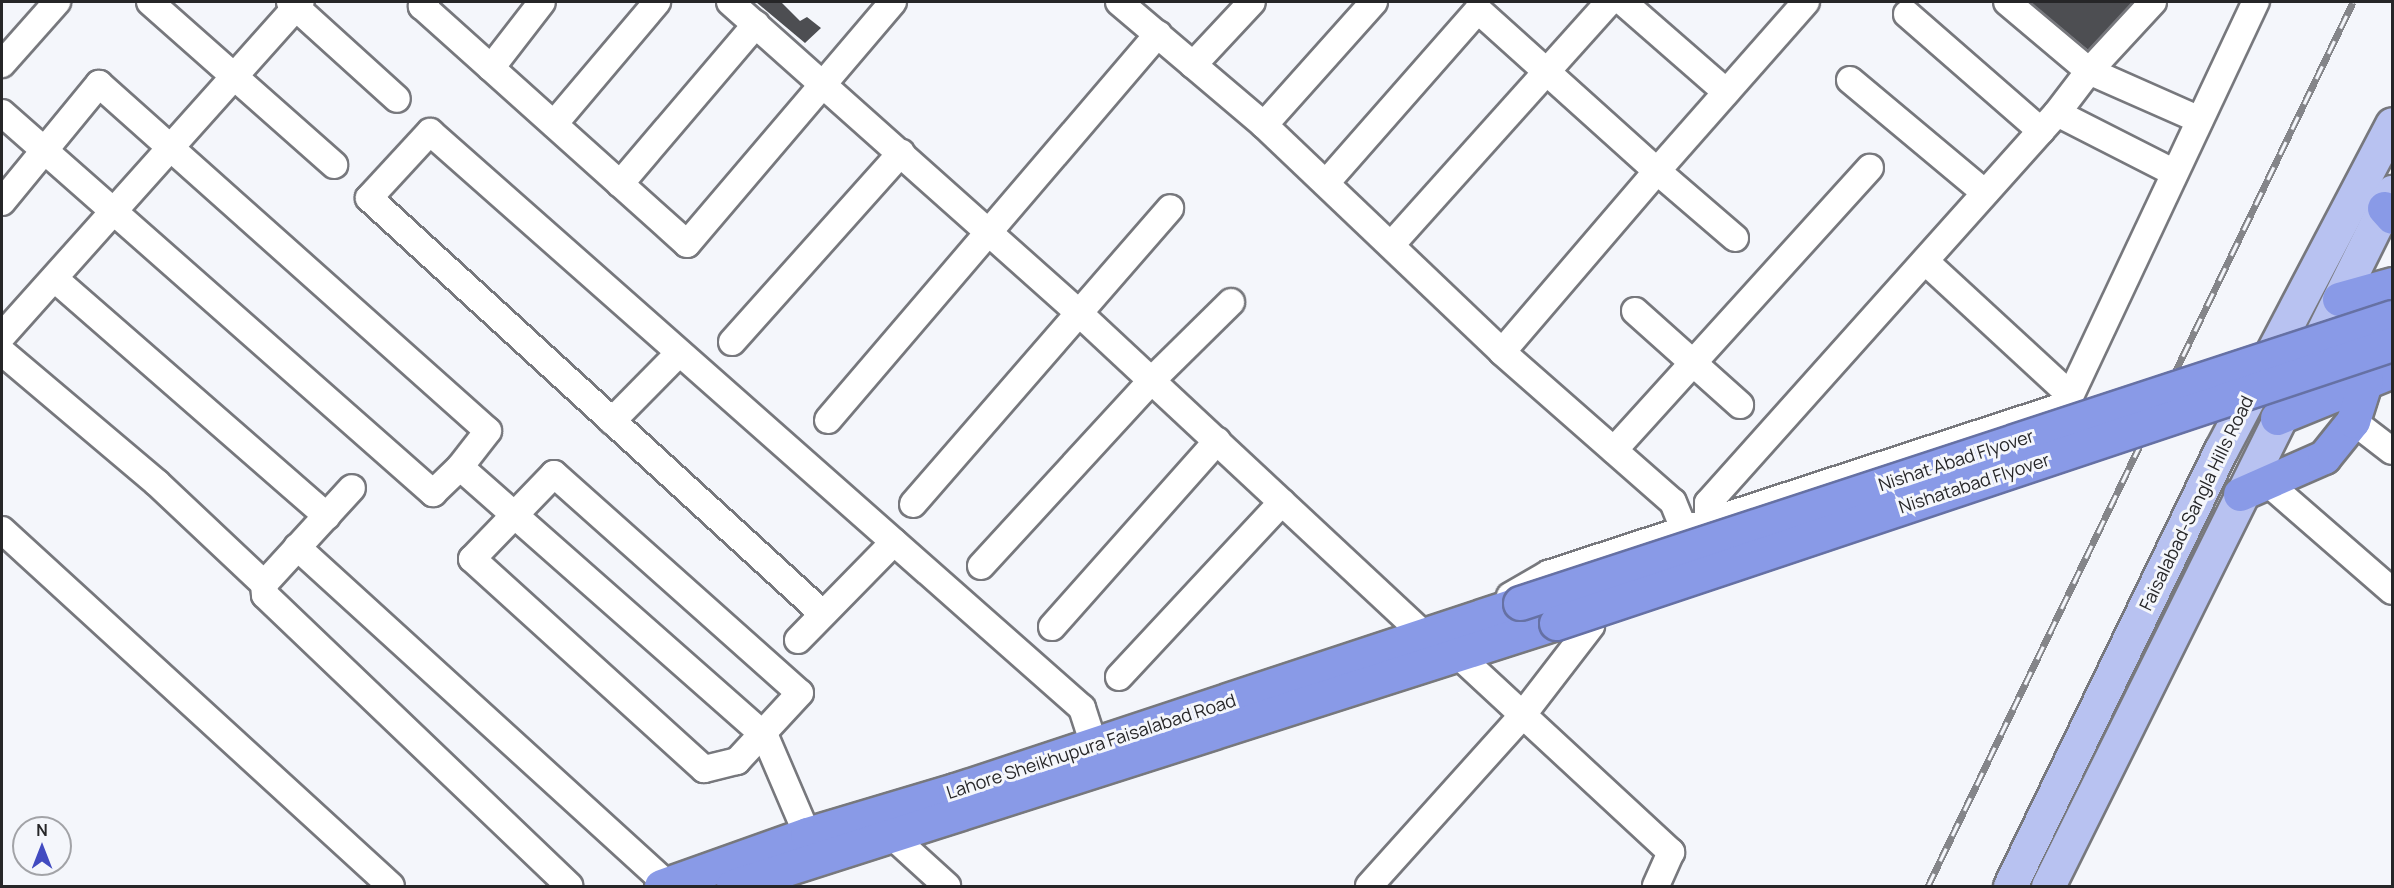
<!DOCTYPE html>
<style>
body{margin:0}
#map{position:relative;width:2394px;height:888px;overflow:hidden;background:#f4f6fb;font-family:Manrope,sans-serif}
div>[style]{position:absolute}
.building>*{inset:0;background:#4d4e52}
.roads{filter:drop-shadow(2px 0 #77787d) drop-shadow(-2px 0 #77787d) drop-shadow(0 2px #77787d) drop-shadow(0 -2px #77787d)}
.minor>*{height:26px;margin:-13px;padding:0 13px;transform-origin:13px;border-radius:13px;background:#fff}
.major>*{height:33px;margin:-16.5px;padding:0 16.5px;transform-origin:16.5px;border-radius:16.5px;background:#b8c2f1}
.highway>*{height:33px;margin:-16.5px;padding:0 16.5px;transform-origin:16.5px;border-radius:16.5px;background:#899ae7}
.rail>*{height:7px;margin-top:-3.5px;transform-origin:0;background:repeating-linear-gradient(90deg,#f4f6fb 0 14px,#848589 0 28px);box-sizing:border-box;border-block:2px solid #848589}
.bridges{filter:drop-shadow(2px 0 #6671a4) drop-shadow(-2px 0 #6671a4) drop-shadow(0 2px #6671a4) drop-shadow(0 -2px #6671a4)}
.highway-bridge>*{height:33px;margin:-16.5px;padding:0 16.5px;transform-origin:16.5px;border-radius:16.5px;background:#899ae7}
span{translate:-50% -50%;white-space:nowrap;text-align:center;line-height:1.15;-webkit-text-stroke:6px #f4f6fb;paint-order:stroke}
.street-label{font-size:18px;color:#262628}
.frame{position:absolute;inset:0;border:3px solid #262628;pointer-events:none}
.north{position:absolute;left:12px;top:816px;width:60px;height:60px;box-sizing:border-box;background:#f4f6fb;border:2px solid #a2a3a7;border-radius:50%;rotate:0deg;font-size:16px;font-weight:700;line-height:24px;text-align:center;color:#262628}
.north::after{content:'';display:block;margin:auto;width:21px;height:27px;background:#424bc0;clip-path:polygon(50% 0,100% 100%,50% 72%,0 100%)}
</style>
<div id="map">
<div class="building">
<i style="clip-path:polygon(756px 2px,781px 2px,800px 21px,807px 17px,821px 28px,805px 43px)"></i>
<i style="clip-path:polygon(2030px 2px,2133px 2px,2088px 50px)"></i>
</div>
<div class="roads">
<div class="minor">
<i style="left:150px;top:2px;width:246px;rotate:41.5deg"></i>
<i style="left:290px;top:2px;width:144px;rotate:42.2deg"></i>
<i style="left:426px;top:2px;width:6px;rotate:135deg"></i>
<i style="left:422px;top:6px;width:356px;rotate:41.9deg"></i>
<i style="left:687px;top:244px;width:318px;rotate:-49.6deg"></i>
<i style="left:730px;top:2px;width:466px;rotate:41.7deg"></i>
<i style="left:1078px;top:312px;width:477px;rotate:43deg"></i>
<i style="left:1119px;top:2px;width:190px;rotate:40.3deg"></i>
<i style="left:1264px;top:125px;width:329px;rotate:43.6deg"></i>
<i style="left:1502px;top:352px;width:227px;rotate:41.3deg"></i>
<i style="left:1673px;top:502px;width:32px;rotate:68deg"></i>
<i style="left:1623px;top:2px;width:137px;rotate:41.1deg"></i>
<i style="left:2153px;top:2px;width:94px;rotate:132.8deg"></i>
<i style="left:2089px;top:71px;width:121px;rotate:23.8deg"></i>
<i style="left:1907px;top:14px;width:178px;rotate:41.1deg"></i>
<i style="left:2px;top:64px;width:83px;rotate:-48.4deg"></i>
<i style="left:1193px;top:65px;width:86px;rotate:-46.9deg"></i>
<i style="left:491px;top:68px;width:83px;rotate:-52.3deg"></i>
<i style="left:1850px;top:80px;width:176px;rotate:39.9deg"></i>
<i style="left:2px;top:113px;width:575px;rotate:41.4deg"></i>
<i style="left:433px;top:493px;width:37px;rotate:-44deg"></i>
<i style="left:460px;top:467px;width:407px;rotate:41.4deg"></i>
<i style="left:765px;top:736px;width:107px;rotate:66.8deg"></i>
<i style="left:2057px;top:113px;width:132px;rotate:27deg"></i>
<i style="left:554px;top:124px;width:160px;rotate:-49.8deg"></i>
<i style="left:1264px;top:125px;width:165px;rotate:-48.2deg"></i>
<i style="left:1326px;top:183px;width:230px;rotate:-48.7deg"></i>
<i style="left:1478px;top:10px;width:241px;rotate:42deg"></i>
<i style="left:1657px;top:171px;width:238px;rotate:130.6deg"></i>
<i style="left:620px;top:184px;width:210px;rotate:-49.6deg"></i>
<i style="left:2px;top:202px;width:153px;rotate:-50.6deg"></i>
<i style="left:99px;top:84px;width:521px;rotate:41.73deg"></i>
<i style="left:488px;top:431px;width:46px;rotate:127.9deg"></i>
<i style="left:1735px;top:238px;width:103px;rotate:-139.3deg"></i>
<i style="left:1657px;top:171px;width:225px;rotate:-48.6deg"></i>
<i style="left:1392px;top:244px;width:325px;rotate:-48.1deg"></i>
<i style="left:1925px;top:261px;width:197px;rotate:42.7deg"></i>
<i style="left:55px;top:279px;width:361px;rotate:41.1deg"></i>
<i style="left:1635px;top:311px;width:141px;rotate:41.8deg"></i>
<i style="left:2px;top:336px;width:448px;rotate:-48.2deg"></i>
<i style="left:732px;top:342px;width:254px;rotate:-48.2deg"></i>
<i style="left:2px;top:352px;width:203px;rotate:40.2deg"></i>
<i style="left:157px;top:483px;width:147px;rotate:43.3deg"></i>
<i style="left:264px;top:584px;width:130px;rotate:-47.5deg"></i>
<i style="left:828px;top:420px;width:508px;rotate:-49.47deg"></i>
<i style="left:612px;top:421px;width:95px;rotate:-45.4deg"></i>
<i style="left:2353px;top:421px;width:49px;rotate:37.6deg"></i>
<i style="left:1614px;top:450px;width:381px;rotate:-47.8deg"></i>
<i style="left:554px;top:474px;width:329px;rotate:41.7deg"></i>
<i style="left:800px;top:693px;width:93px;rotate:132.8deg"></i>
<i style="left:737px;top:761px;width:34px;rotate:166deg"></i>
<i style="left:704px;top:769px;width:313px;rotate:-137.8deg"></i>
<i style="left:472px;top:559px;width:118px;rotate:-46deg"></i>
<i style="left:2269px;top:484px;width:163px;rotate:41deg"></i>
<i style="left:913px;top:504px;width:392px;rotate:-49deg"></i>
<i style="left:1708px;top:523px;width:20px;rotate:-90deg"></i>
<i style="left:1708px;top:503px;width:523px;rotate:-48.18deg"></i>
<i style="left:2057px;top:113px;width:53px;rotate:-52.7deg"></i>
<i style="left:2089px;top:71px;width:107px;rotate:-139.9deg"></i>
<i style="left:2px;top:530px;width:527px;rotate:42.46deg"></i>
<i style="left:297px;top:547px;width:500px;rotate:42.33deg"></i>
<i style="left:981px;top:566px;width:253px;rotate:-47.4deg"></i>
<i style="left:1152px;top:380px;width:111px;rotate:-44.6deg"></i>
<i style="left:264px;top:584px;width:11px;rotate:85deg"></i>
<i style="left:265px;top:595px;width:421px;rotate:43.7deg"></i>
<i style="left:1510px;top:596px;width:44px;rotate:-30.1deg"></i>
<i style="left:1548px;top:574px;width:545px;rotate:-18.07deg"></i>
<i style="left:2066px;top:405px;width:446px;rotate:-64.8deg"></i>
<i style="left:821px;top:612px;width:613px;rotate:-137.51deg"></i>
<i style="left:369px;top:198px;width:90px;rotate:-47.3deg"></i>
<i style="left:430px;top:132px;width:870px;rotate:41.46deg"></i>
<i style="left:1082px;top:708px;width:39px;rotate:72deg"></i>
<i style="left:1052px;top:627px;width:249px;rotate:-48.4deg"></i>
<i style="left:798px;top:640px;width:137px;rotate:-45.6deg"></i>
<i style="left:1457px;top:654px;width:292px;rotate:42.8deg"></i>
<i style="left:1671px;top:852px;width:37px;rotate:114deg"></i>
<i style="left:1119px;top:677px;width:239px;rotate:-47deg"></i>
<i style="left:891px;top:835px;width:76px;rotate:42.3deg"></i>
<i style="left:1369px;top:886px;width:227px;rotate:-48deg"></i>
<i style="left:1521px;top:717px;width:115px;rotate:-52.4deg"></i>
</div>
<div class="major">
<i style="left:2010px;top:886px;width:484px;rotate:-64.2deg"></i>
<i style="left:2221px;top:450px;width:368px;rotate:-62.3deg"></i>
<i style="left:2048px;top:886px;width:775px;rotate:-63.63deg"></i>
</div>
<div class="highway">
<i style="left:2384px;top:208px;width:12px;rotate:48deg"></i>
<i style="left:2339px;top:299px;width:55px;rotate:-15.8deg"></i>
<i style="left:2277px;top:418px;width:124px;rotate:-22.2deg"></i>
<i style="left:2240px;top:494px;width:92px;rotate:-23.8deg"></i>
<i style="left:2324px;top:457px;width:46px;rotate:-51.1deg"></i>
<i style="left:2353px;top:421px;width:43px;rotate:-72.4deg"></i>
<i style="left:661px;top:886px;width:155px;rotate:-19.6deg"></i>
<i style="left:807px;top:834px;width:154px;rotate:-16.6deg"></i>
<i style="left:955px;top:790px;width:595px;rotate:-18.31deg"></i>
<i style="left:733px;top:886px;width:864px;rotate:-17.72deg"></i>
</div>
</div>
<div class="rail">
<i style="left:1928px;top:886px;width:981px;rotate:-64.32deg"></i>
</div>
<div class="bridges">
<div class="highway-bridge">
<i style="left:1520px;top:603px;width:918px;rotate:-18.16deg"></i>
<i style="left:1556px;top:623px;width:881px;rotate:-18.46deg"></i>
</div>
</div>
<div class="street-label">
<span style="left:1956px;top:460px;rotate:-18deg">Nishat Abad Flyover</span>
<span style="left:1974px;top:483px;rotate:-18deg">Nishatabad Flyover</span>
<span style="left:2196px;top:503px;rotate:-64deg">Faisalabad-Sangla Hills Road</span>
<span style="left:1091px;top:746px;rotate:-18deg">Lahore Sheikhupura Faisalabad Road</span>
</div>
<div class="frame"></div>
<div class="north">N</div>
</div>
